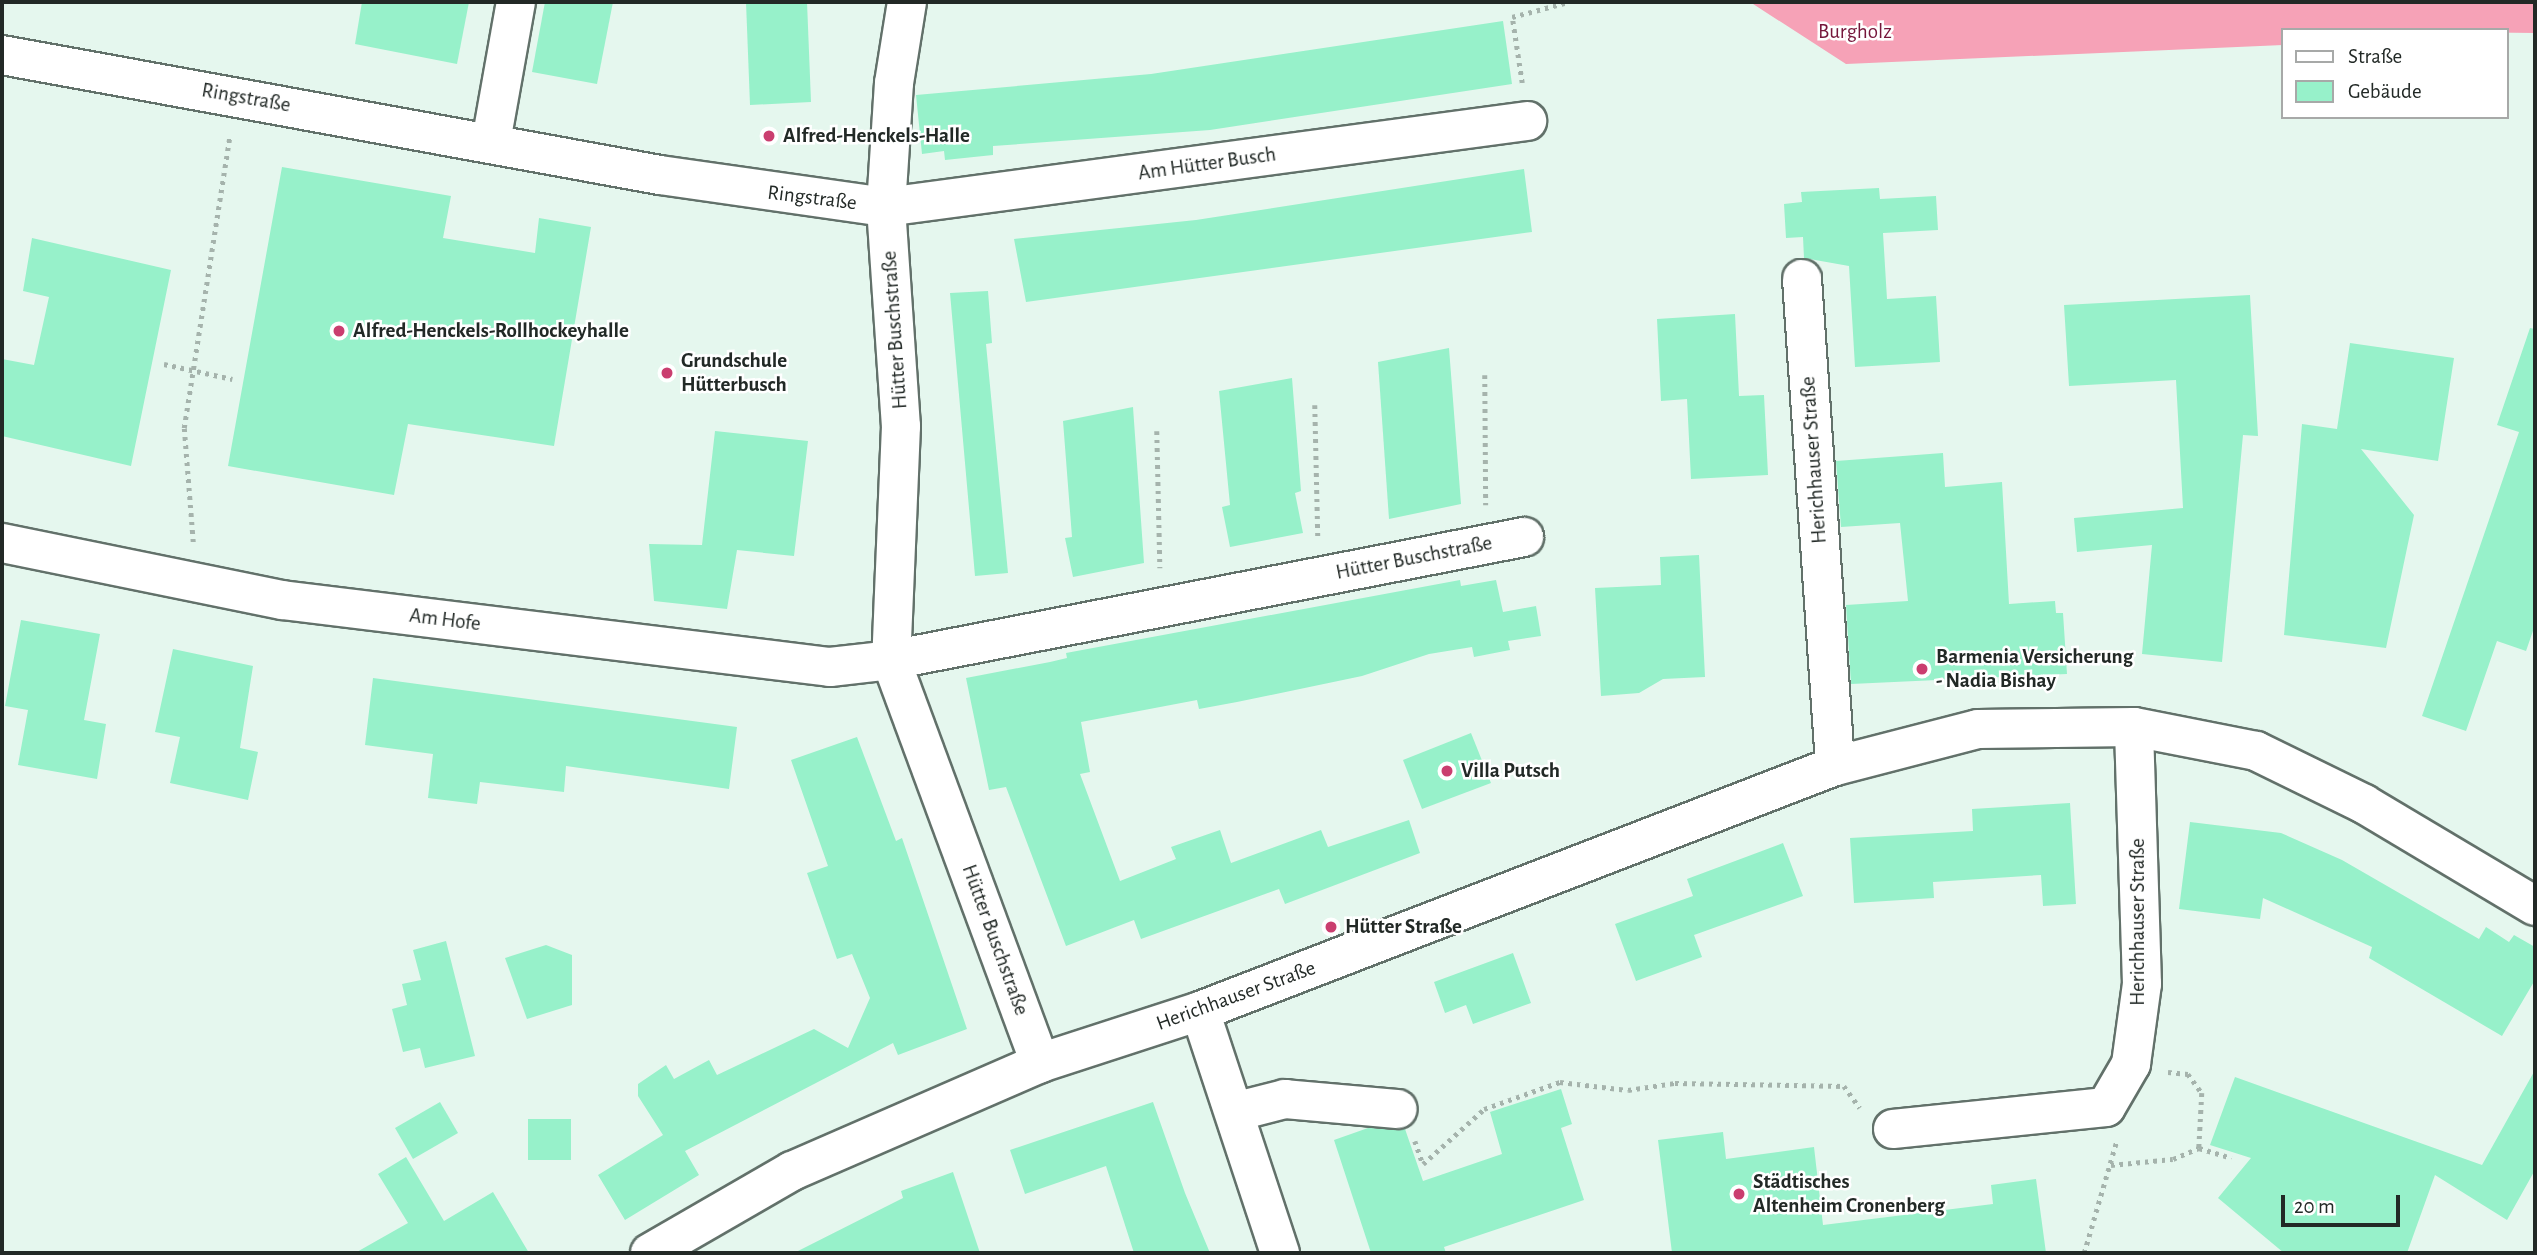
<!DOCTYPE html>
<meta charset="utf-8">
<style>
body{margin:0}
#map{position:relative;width:2537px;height:1255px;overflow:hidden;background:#e5f7ee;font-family:"Alegreya Sans",sans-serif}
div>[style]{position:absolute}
.forest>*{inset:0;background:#f6a2b7}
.building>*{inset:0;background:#97f1ca}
.path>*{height:4.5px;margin-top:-2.25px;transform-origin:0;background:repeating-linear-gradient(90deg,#a5b3ac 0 3.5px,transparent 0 8.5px)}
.roads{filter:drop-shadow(2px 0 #62716a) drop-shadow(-2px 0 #62716a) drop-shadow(0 2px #62716a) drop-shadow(0 -2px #62716a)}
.minor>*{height:38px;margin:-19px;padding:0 19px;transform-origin:19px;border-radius:19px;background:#fff}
.dots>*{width:19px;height:19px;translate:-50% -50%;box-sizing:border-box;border:4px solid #fff;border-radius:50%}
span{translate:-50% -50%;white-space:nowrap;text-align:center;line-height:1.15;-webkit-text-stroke:5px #fff;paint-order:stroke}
.park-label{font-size:21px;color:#76163b}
.street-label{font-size:21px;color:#222926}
.poi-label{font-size:21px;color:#222926;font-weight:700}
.left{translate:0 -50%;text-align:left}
.frame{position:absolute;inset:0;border:4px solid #222926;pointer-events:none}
.legend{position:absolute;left:2281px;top:28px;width:228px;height:91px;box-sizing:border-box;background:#fff;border:2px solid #a7a9a8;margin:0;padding:9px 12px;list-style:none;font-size:21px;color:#222926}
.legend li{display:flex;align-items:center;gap:14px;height:35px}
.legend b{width:35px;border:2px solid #a7a9a8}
.scale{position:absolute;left:2281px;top:1195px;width:119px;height:32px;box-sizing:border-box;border:4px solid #222926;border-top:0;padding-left:9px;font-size:21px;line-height:24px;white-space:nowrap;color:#222926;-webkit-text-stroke:5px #fff;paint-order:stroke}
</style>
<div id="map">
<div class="forest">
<i style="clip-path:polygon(1750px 2px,2535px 2px,2535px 33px,2283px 30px,2283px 45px,1846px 64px)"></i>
</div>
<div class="building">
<i style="clip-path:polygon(362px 2px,469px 2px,457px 64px,355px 44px)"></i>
<i style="clip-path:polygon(545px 2px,613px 2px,597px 84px,532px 72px)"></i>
<i style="clip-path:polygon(746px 2px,807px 2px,811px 102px,750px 105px)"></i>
<i style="clip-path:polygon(1503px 21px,1512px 84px,1210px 130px,993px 146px,993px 155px,945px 160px,944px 151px,922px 154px,916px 95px,1151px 74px)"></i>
<i style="clip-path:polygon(282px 167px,451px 196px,443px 238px,535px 253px,539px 218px,591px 227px,554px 446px,408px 424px,394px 495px,228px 466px)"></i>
<i style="clip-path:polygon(1524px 169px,1532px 232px,1026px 302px,1014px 239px,1196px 220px)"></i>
<i style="clip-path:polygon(1879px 188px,1880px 199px,1936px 196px,1938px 230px,1883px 233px,1887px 299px,1936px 296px,1940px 362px,1855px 367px,1849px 266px,1804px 258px,1803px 237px,1786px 238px,1784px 204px,1802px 202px,1801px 192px)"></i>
<i style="clip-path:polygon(32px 238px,171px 270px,131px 466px,2px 436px,2px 359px,34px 365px,49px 297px,23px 291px)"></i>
<i style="clip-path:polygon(988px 291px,992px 343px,986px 344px,1008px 573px,975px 576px,950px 293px)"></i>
<i style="clip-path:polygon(2250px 295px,2258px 436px,2243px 435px,2222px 662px,2142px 654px,2152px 545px,2077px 552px,2074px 518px,2183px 508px,2176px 380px,2069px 386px,2064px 305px)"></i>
<i style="clip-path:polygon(1735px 314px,1739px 396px,1764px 395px,1768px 475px,1691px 479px,1687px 399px,1661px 401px,1657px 319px)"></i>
<i style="clip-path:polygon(2530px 328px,2535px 329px,2535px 625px,2526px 651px,2497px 641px,2466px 731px,2422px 716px,2519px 432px,2497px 425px)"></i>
<i style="clip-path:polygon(2350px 343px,2454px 358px,2438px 461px,2361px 449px,2414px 515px,2386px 648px,2284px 635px,2302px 424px,2337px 429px)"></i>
<i style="clip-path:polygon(1449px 348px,1461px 504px,1389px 519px,1378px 362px)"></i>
<i style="clip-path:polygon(1292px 378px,1301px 491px,1295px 493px,1303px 533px,1230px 547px,1222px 507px,1230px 505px,1219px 391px)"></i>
<i style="clip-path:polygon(1133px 407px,1144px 563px,1073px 577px,1065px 538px,1072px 537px,1063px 421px)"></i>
<i style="clip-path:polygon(715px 431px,808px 441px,794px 556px,737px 550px,727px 609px,654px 601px,649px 544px,702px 545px)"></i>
<i style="clip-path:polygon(1943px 453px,1945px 487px,2002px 482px,2009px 604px,2055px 601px,2056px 613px,2063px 613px,2067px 674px,1851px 684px,1846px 605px,1908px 601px,1900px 523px,1841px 527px,1836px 461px)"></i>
<i style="clip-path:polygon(1699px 555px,1705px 677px,1663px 679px,1639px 693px,1601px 696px,1595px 588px,1661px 585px,1660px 557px)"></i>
<i style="clip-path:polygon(1460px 580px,1461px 586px,1496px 580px,1503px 612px,1536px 606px,1541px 636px,1508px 641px,1510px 650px,1474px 657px,1472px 647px,1429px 654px,1362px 676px,1237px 702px,1199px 709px,1197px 700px,1081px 722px,1090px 772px,1080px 774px,1120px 881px,1176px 859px,1171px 847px,1220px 830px,1231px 863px,1321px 830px,1328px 847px,1409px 820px,1420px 853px,1285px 904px,1279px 889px,1141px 939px,1134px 920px,1066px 946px,1006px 787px,989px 790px,966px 678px,1050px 662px,1067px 658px,1066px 653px)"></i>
<i style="clip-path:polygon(21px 620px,100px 634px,84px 720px,106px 724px,97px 779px,18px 765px,28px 710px,5px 706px)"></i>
<i style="clip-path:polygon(173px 649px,253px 666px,240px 748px,258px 752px,248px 800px,170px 783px,180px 737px,155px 732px)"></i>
<i style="clip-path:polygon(373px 678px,737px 727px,729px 789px,566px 766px,564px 792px,480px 782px,477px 804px,428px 798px,433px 754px,365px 745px)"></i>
<i style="clip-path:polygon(1471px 733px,1491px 783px,1422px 809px,1403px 760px)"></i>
<i style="clip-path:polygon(857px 737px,896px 841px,902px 838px,967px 1029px,898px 1055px,893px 1043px,685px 1151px,699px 1175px,625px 1220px,598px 1175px,663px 1135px,638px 1096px,638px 1084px,666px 1065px,674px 1079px,709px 1060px,717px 1075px,814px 1029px,848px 1048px,870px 998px,852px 954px,837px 959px,807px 873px,828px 866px,791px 760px)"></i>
<i style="clip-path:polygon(2070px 803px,2076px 904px,2043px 906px,2041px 875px,1933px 882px,1934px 898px,1854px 903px,1850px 838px,1973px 831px,1972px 809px)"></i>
<i style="clip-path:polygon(2190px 822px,2281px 833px,2342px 860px,2479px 939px,2486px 927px,2509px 942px,2514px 935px,2535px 947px,2535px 980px,2502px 1036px,2369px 958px,2372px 947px,2263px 898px,2260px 919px,2179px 909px)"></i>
<i style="clip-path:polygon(1783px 843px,1803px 896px,1694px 935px,1702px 957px,1636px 981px,1615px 924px,1693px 896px,1687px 879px)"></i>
<i style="clip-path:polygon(446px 941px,475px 1056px,425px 1068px,420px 1048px,403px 1052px,392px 1009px,407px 1005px,402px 984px,421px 980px,413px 950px)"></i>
<i style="clip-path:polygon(546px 945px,572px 955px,572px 1005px,527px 1019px,505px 958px)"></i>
<i style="clip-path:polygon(1513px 953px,1531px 1003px,1473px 1024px,1466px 1005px,1445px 1013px,1434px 982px)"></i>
<i style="clip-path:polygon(2535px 1070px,2535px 1170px,2507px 1220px,2435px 1175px,2407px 1253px,2284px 1253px,2218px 1198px,2251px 1158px,2210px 1145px,2235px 1077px,2482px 1165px)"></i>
<i style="clip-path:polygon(1561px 1089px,1572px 1124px,1561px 1128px,1584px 1200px,1444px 1247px,1446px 1253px,1371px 1253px,1334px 1140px,1368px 1128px,1405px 1129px,1423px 1181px,1502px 1154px,1490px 1112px)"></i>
<i style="clip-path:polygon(440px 1102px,458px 1133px,413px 1159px,395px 1128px)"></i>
<i style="clip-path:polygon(1153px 1102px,1185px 1193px,1210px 1253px,1134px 1253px,1106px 1166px,1025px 1194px,1010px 1150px)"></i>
<i style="clip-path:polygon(528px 1119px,571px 1119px,571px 1160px,528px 1160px)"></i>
<i style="clip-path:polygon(1723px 1132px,1726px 1159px,1814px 1147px,1823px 1225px,1993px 1204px,1991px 1185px,2036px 1179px,2046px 1253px,1672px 1253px,1658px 1140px)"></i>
<i style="clip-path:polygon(406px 1157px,444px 1221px,493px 1192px,529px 1253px,355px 1253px,408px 1223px,378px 1174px)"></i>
<i style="clip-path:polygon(953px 1172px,980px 1253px,794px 1253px,903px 1198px,901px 1191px)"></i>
</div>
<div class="path">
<i style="left:2520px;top:2px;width:15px"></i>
<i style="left:1522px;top:83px;width:67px;rotate:-98.6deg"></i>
<i style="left:1512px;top:17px;width:58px;rotate:-15deg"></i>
<i style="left:164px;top:364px;width:70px;rotate:12.4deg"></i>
<i style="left:1485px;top:375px;width:130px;rotate:89.6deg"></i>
<i style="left:1315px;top:405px;width:133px;rotate:88.7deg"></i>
<i style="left:1157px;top:431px;width:137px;rotate:88.7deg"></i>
<i style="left:193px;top:542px;width:114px;rotate:-94.5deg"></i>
<i style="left:184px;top:428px;width:297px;rotate:-81.1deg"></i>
<i style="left:2168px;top:1072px;width:20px;rotate:6deg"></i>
<i style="left:2188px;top:1074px;width:24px;rotate:54deg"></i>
<i style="left:2202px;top:1093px;width:55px;rotate:93.1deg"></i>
<i style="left:1415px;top:1141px;width:24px;rotate:71deg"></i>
<i style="left:1423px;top:1164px;width:82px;rotate:-42deg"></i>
<i style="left:1484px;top:1109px;width:81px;rotate:-19.6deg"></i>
<i style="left:1560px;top:1082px;width:68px;rotate:6.7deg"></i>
<i style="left:1628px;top:1090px;width:48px;rotate:-8.5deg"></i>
<i style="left:1675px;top:1083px;width:169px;rotate:1deg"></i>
<i style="left:1844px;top:1086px;width:27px;rotate:54deg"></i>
<i style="left:2111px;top:1165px;width:62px;rotate:-5.5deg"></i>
<i style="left:2173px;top:1159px;width:28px;rotate:-23deg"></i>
<i style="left:2199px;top:1148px;width:34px;rotate:17deg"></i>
<i style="left:2084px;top:1253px;width:115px;rotate:-73.8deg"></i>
</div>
<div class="roads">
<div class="minor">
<i style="left:907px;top:2px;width:82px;rotate:99.1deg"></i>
<i style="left:894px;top:83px;width:124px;rotate:93.7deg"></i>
<i style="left:886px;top:207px;width:220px;rotate:86.1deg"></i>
<i style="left:901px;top:426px;width:234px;rotate:92.4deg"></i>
<i style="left:891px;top:660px;width:430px;rotate:69.7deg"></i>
<i style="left:2px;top:55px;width:669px;rotate:10.34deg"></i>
<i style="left:660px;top:175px;width:228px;rotate:8.1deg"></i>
<i style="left:886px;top:207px;width:647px;rotate:-7.64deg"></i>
<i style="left:491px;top:142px;width:142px;rotate:-79.9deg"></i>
<i style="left:1802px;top:279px;width:488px;rotate:86.1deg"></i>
<i style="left:2px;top:543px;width:286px;rotate:11.5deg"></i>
<i style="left:282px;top:600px;width:552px;rotate:6.97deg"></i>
<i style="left:830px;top:667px;width:61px;rotate:-6.5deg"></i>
<i style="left:891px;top:660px;width:645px;rotate:-11deg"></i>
<i style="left:1200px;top:1011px;width:255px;rotate:71.7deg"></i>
<i style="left:1234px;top:1112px;width:53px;rotate:-14.3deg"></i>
<i style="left:1285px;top:1099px;width:113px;rotate:5.1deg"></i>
<i style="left:1893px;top:1129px;width:214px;rotate:-5.9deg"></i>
<i style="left:2106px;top:1107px;width:50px;rotate:-59.8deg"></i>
<i style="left:2131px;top:1064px;width:81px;rotate:-82.2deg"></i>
<i style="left:2142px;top:984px;width:257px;rotate:-91.8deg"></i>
<i style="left:650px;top:1253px;width:164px;rotate:-30deg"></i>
<i style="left:792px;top:1171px;width:270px;rotate:-23.5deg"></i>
<i style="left:1040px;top:1063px;width:168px;rotate:-18deg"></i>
<i style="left:1200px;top:1011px;width:681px;rotate:-21.1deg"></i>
<i style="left:1835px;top:766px;width:148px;rotate:-14.5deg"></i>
<i style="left:1978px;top:729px;width:156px;rotate:-0.7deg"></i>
<i style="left:2134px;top:727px;width:124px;rotate:11.1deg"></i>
<i style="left:2256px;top:751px;width:120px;rotate:26.1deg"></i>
<i style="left:2364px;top:804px;width:199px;rotate:30.8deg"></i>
</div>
</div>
<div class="dots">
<i style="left:769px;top:136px;background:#ca3e6f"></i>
<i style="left:339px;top:331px;background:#ca3e6f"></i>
<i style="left:667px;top:373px;background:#ca3e6f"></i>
<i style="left:1922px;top:669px;background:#ca3e6f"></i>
<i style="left:1447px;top:771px;background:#ca3e6f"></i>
<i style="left:1331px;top:927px;background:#ca3e6f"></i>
<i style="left:1739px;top:1194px;background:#ca3e6f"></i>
</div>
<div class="park-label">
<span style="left:1855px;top:32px">Burgholz</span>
</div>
<div class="street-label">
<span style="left:246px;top:98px;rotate:10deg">Ringstraße</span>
<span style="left:1207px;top:164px;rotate:-8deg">Am Hütter Busch</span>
<span style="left:812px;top:198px;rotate:7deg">Ringstraße</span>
<span style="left:895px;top:330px;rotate:-94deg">Hütter Buschstraße</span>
<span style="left:1814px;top:460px;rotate:-94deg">Herichhauser Straße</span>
<span style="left:1414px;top:558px;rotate:-11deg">Hütter Buschstraße</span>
<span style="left:445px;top:620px;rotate:7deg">Am Hofe</span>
<span style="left:2138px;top:922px;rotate:-90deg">Herichhauser Straße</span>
<span style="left:995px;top:940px;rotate:70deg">Hütter Buschstraße</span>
<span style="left:1236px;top:996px;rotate:-20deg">Herichhauser Straße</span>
</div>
<div class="poi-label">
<span class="left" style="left:783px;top:136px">Alfred-Henckels-Halle</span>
<span class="left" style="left:353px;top:331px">Alfred-Henckels-Rollhockeyhalle</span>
<span class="left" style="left:681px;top:373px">Grundschule<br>Hütterbusch</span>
<span class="left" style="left:1936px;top:669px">Barmenia Versicherung<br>- Nadia Bishay</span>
<span class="left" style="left:1461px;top:771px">Villa Putsch</span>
<span class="left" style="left:1345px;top:927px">Hütter Straße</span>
<span class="left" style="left:1753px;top:1194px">Städtisches<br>Altenheim Cronenberg</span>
</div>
<div class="frame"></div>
<ul class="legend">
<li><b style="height:9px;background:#fff"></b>Straße</li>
<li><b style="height:19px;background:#97f1ca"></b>Gebäude</li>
</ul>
<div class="scale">20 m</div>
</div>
